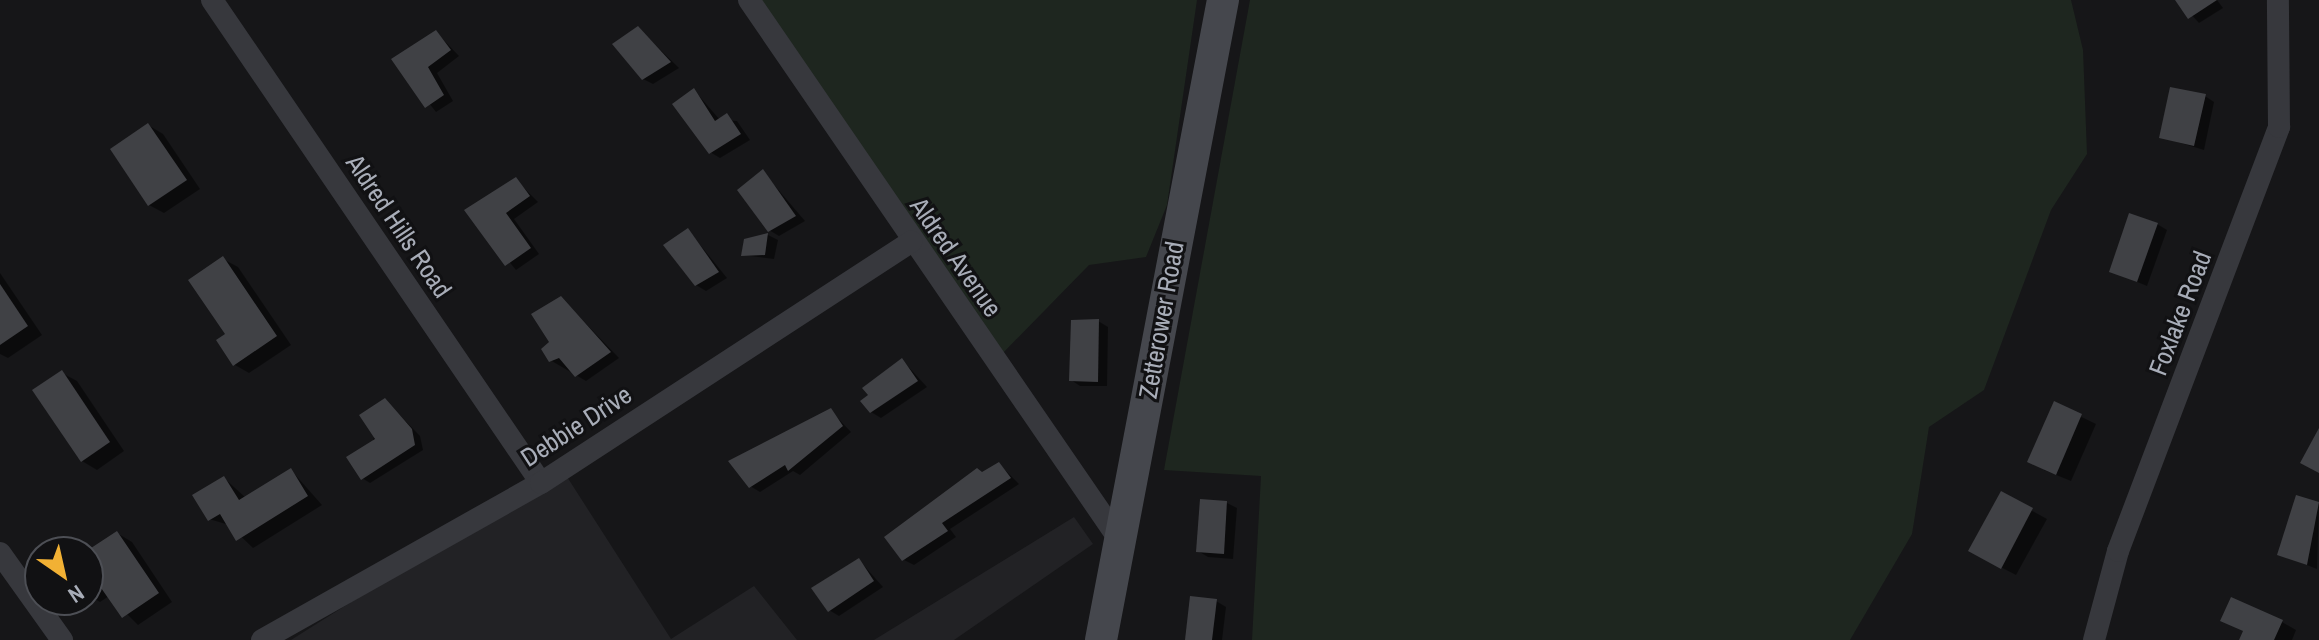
<!DOCTYPE html>
<style>
body{margin:0}
#map{position:relative;width:2319px;height:640px;overflow:hidden;background:#161618;font-family:"Archivo Narrow",sans-serif}
div>[style]{position:absolute}
.built>*{inset:0;background:#222225}
.green>*{inset:0;background:#1e261f}
.shadow>*{inset:0;background:#0007}
.building>*{inset:0;background:#404145}
.street>*{height:22px;margin:-11px;padding:0 11px;transform-origin:11px;border-radius:11px;background:#37383d}
.secondary>*{height:32px;margin:-16px;padding:0 16px;transform-origin:16px;border-radius:16px;background:#45474d}
span{translate:-50% -50%;white-space:nowrap;text-align:center;line-height:1.15;-webkit-text-stroke:6px #111113;paint-order:stroke}
.street-label{font-size:26px;color:#a8adb8}
.north{position:absolute;left:24px;top:536px;width:80px;height:80px;box-sizing:border-box;background:#111113;border:2px solid #4d4f55;border-radius:50%;rotate:146deg;font-size:22px;font-weight:700;line-height:32px;text-align:center;color:#a8adb8}
.north::after{content:'';display:block;margin:auto;width:28px;height:36px;background:#f2b134;clip-path:polygon(50% 0,100% 100%,50% 72%,0 100%)}
</style>
<div id="map">
<div class="built">
<i style="clip-path:polygon(562px 469px,671px 639px,754px 586px,797px 640px,291px 640px)"></i>
<i style="clip-path:polygon(1074px 517px,1093px 544px,954px 640px,874px 640px)"></i>
</div>
<div class="green">
<i style="clip-path:polygon(761px 0,1197px 0,1167px 205px,1146px 257px,1089px 265px,1001px 355px)"></i>
<i style="clip-path:polygon(1250px 0,2071px 0,2083px 50px,2087px 154px,2051px 210px,1984px 390px,1929px 427px,1912px 534px,1850px 640px,1252px 640px,1261px 476px,1164px 470px)"></i>
</div>
<div class="shadow">
<i style="clip-path:polygon(2178px 0,2217px 0,2223px 8px,2199px 23px)"></i>
<i style="clip-path:polygon(638px 28px,679px 68px,653px 84px,643px 79px)"></i>
<i style="clip-path:polygon(436px 32px,459px 56px,437px 73px,453px 101px,436px 112px,394px 59px)"></i>
<i style="clip-path:polygon(694px 90px,720px 120px,737px 121px,750px 140px,720px 158px,710px 152px)"></i>
<i style="clip-path:polygon(2205px 96px,2214px 102px,2204px 150px,2161px 137px)"></i>
<i style="clip-path:polygon(148px 125px,163px 134px,200px 189px,164px 213px,149px 205px)"></i>
<i style="clip-path:polygon(763px 172px,805px 221px,779px 236px,769px 230px)"></i>
<i style="clip-path:polygon(516px 180px,538px 202px,514px 219px,539px 254px,516px 270px,467px 211px)"></i>
<i style="clip-path:polygon(2157px 224px,2167px 230px,2147px 286px,2111px 271px)"></i>
<i style="clip-path:polygon(688px 230px,727px 278px,706px 291px,696px 285px)"></i>
<i style="clip-path:polygon(768px 235px,778px 240px,774px 259px,743px 255px,745px 240px)"></i>
<i style="clip-path:polygon(223px 259px,238px 267px,291px 345px,249px 373px,235px 365px)"></i>
<i style="clip-path:polygon(0 273px,42px 335px,8px 358px,0 354px)"></i>
<i style="clip-path:polygon(561px 298px,619px 358px,586px 381px,550px 360px)"></i>
<i style="clip-path:polygon(1098px 321px,1108px 327px,1107px 386px,1080px 386px,1071px 380px)"></i>
<i style="clip-path:polygon(902px 360px,927px 387px,881px 418px,871px 412px)"></i>
<i style="clip-path:polygon(62px 373px,77px 381px,124px 451px,97px 470px,82px 461px)"></i>
<i style="clip-path:polygon(385px 400px,420px 436px,423px 450px,370px 483px,362px 478px)"></i>
<i style="clip-path:polygon(2055px 404px,2096px 424px,2071px 481px,2044px 470px)"></i>
<i style="clip-path:polygon(831px 411px,851px 432px,800px 475px,793px 471px,760px 492px,750px 486px)"></i>
<i style="clip-path:polygon(999px 464px,1019px 484px,950px 529px,956px 537px,914px 565px,904px 560px)"></i>
<i style="clip-path:polygon(291px 470px,322px 505px,253px 548px,229px 525px,209px 519px,224px 478px,246px 498px)"></i>
<i style="clip-path:polygon(2001px 494px,2047px 519px,2016px 575px,1985px 559px)"></i>
<i style="clip-path:polygon(2298px 497px,2319px 504px,2317px 569px,2279px 554px)"></i>
<i style="clip-path:polygon(1227px 503px,1237px 508px,1233px 559px,1208px 557px,1198px 551px)"></i>
<i style="clip-path:polygon(117px 533px,132px 542px,172px 602px,138px 625px,109px 596px,100px 602px,88px 595px,88px 553px)"></i>
<i style="clip-path:polygon(859px 560px,883px 587px,839px 616px,829px 610px)"></i>
<i style="clip-path:polygon(1216px 601px,1226px 607px,1222px 640px,1187px 640px)"></i>
<i style="clip-path:polygon(2222px 620px,2282px 622px,2296px 630px,2292px 640px,2241px 640px,2245px 632px)"></i>
</div>
<div class="building">
<i style="clip-path:polygon(2175px 0,2217px 0,2188px 19px)"></i>
<i style="clip-path:polygon(638px 26px,671px 62px,642px 80px,612px 44px)"></i>
<i style="clip-path:polygon(436px 30px,451px 50px,428px 67px,444px 95px,425px 108px,391px 59px)"></i>
<i style="clip-path:polygon(2170px 87px,2206px 94px,2194px 146px,2159px 138px)"></i>
<i style="clip-path:polygon(694px 88px,715px 121px,727px 113px,741px 134px,709px 154px,672px 104px)"></i>
<i style="clip-path:polygon(148px 123px,187px 180px,148px 206px,110px 149px)"></i>
<i style="clip-path:polygon(763px 169px,796px 216px,768px 232px,737px 190px)"></i>
<i style="clip-path:polygon(516px 177px,530px 196px,506px 213px,531px 248px,505px 266px,464px 210px)"></i>
<i style="clip-path:polygon(2129px 213px,2158px 223px,2137px 282px,2109px 272px)"></i>
<i style="clip-path:polygon(688px 228px,719px 272px,695px 286px,663px 245px)"></i>
<i style="clip-path:polygon(768px 233px,765px 255px,741px 256px,744px 239px)"></i>
<i style="clip-path:polygon(223px 256px,277px 336px,233px 366px,216px 340px,225px 334px,188px 280px)"></i>
<i style="clip-path:polygon(0 284px,28px 326px,0 345px)"></i>
<i style="clip-path:polygon(561px 296px,611px 352px,575px 377px,559px 358px,549px 362px,541px 349px,549px 342px,531px 314px)"></i>
<i style="clip-path:polygon(1099px 319px,1098px 382px,1069px 381px,1071px 320px)"></i>
<i style="clip-path:polygon(902px 358px,918px 381px,870px 413px,860px 401px,868px 395px,862px 388px)"></i>
<i style="clip-path:polygon(62px 370px,110px 442px,81px 462px,32px 390px)"></i>
<i style="clip-path:polygon(385px 398px,412px 429px,415px 445px,361px 480px,346px 457px,375px 439px,359px 415px)"></i>
<i style="clip-path:polygon(2054px 401px,2082px 414px,2056px 475px,2027px 462px)"></i>
<i style="clip-path:polygon(831px 408px,843px 426px,788px 471px,785px 465px,749px 488px,728px 461px)"></i>
<i style="clip-path:polygon(2319px 428px,2319px 473px,2300px 463px)"></i>
<i style="clip-path:polygon(999px 462px,1011px 478px,942px 523px,948px 531px,902px 561px,884px 537px,977px 468px,982px 472px)"></i>
<i style="clip-path:polygon(291px 468px,308px 496px,236px 541px,220px 514px,208px 521px,192px 495px,224px 476px,239px 500px)"></i>
<i style="clip-path:polygon(2001px 491px,2033px 508px,2001px 569px,1968px 551px)"></i>
<i style="clip-path:polygon(2296px 495px,2319px 502px,2307px 565px,2277px 555px)"></i>
<i style="clip-path:polygon(1200px 499px,1227px 501px,1224px 554px,1196px 552px)"></i>
<i style="clip-path:polygon(117px 531px,159px 593px,122px 618px,99px 585px,88px 593px,88px 550px)"></i>
<i style="clip-path:polygon(859px 558px,874px 581px,828px 612px,811px 588px)"></i>
<i style="clip-path:polygon(1190px 596px,1217px 599px,1212px 640px,1185px 640px)"></i>
<i style="clip-path:polygon(2231px 597px,2283px 620px,2274px 640px,2239px 640px,2243px 631px,2220px 621px)"></i>
</div>
<div class="street">
<i style="left:212px;top:0;width:584px;rotate:55.74deg"></i>
<i style="left:749px;top:0;width:657px;rotate:55.54deg"></i>
<i style="left:0;top:553px;width:107px;rotate:54.5deg"></i>
<i style="left:262px;top:640px;width:320px;rotate:-29.4deg"></i>
<i style="left:541px;top:483px;width:442px;rotate:-33.1deg"></i>
<i style="left:2094px;top:640px;width:92px;rotate:-74.9deg"></i>
<i style="left:2118px;top:551px;width:454px;rotate:-69.2deg"></i>
<i style="left:2279px;top:127px;width:127px;rotate:-90.5deg"></i>
</div>
<div class="secondary">
<i style="left:1101px;top:640px;width:652px;rotate:-79.21deg"></i>
</div>
<div class="street-label">
<span style="left:399px;top:226px;rotate:56deg">Aldred Hills Road</span>
<span style="left:956px;top:257px;rotate:55deg">Aldred Avenue</span>
<span style="left:2180px;top:313px;rotate:-69deg">Foxlake Road</span>
<span style="left:1161px;top:320px;rotate:-80deg">Zetterower Road</span>
<span style="left:576px;top:426px;rotate:-33deg">Debbie Drive</span>
</div>
<div class="north">N</div>
</div>
